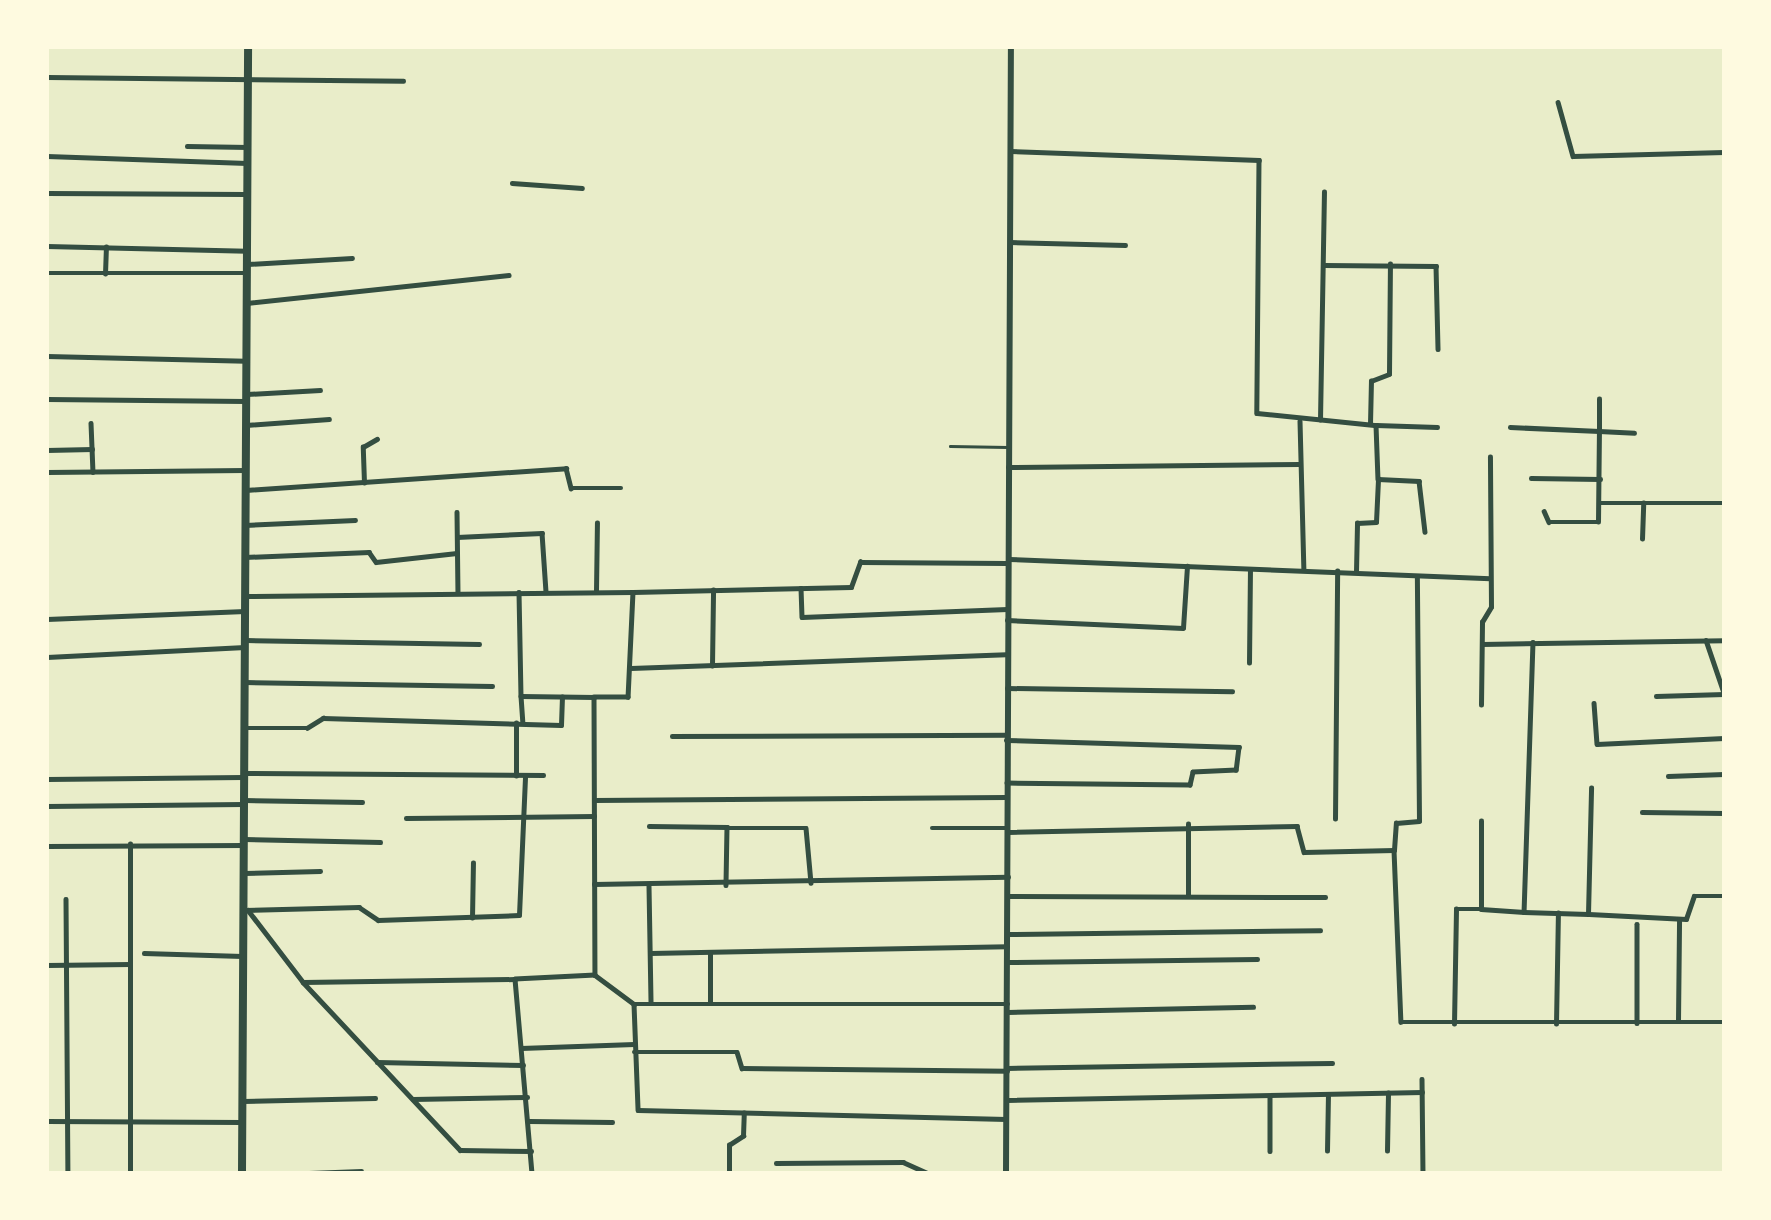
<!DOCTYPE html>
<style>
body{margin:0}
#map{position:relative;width:1771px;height:1220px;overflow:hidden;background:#e9edc9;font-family:"Roboto Condensed",sans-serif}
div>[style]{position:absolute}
.service>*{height:2.5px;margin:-1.25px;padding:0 1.25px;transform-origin:1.25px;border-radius:1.25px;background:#344e41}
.minor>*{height:4.5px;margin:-2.25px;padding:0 2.25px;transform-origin:2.25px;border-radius:2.25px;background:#344e41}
.tertiary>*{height:6px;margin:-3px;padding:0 3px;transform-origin:3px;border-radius:3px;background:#344e41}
.trunk>*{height:8px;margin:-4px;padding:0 4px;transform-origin:4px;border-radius:4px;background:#344e41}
span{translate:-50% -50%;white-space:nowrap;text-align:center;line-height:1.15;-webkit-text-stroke:7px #fefae0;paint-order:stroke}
.frame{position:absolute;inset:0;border:49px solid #fefae0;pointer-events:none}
</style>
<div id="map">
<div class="service">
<i style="left:950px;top:446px;width:57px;rotate:1deg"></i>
</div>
<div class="minor">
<i style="left:47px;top:77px;width:356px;rotate:0.6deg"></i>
<i style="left:1558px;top:102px;width:56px;rotate:74.5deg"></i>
<i style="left:1573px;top:156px;width:151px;rotate:-1.5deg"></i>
<i style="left:187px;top:146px;width:61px;rotate:0.9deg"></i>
<i style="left:1011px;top:151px;width:248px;rotate:2.1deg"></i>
<i style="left:1259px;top:160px;width:253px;rotate:90.5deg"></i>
<i style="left:1257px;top:413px;width:120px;rotate:5.8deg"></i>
<i style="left:1376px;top:425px;width:54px;rotate:87.9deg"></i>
<i style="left:1378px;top:479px;width:41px;rotate:2.8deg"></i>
<i style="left:1419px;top:481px;width:51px;rotate:83.3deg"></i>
<i style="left:47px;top:156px;width:200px;rotate:2deg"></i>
<i style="left:512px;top:183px;width:70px;rotate:4.1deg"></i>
<i style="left:47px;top:193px;width:199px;rotate:0.3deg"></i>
<i style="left:1010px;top:242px;width:115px;rotate:1.5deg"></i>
<i style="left:47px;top:246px;width:199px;rotate:1.4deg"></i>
<i style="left:248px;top:264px;width:104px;rotate:-3.3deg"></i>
<i style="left:1324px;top:265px;width:112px;rotate:0.5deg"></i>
<i style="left:1436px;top:266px;width:83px;rotate:88.6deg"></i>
<i style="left:47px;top:273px;width:199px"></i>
<i style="left:105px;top:274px;width:27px;rotate:-88deg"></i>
<i style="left:247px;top:303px;width:263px;rotate:-6.1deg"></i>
<i style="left:47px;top:356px;width:198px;rotate:1.4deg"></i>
<i style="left:247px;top:394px;width:73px;rotate:-3.1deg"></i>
<i style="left:47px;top:399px;width:198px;rotate:0.6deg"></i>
<i style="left:1320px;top:420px;width:228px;rotate:-89deg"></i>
<i style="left:1300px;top:421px;width:148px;rotate:88.5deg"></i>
<i style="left:91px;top:423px;width:49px;rotate:87.7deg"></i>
<i style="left:1370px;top:424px;width:43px;rotate:-88.7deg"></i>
<i style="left:1371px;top:381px;width:19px;rotate:-21deg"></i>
<i style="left:1389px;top:374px;width:110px;rotate:-89.5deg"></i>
<i style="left:246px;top:425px;width:83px;rotate:-4.1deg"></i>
<i style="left:1376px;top:425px;width:61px;rotate:1.9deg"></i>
<i style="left:1510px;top:427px;width:89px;rotate:2.6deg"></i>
<i style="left:1599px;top:431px;width:32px;rotate:-90deg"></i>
<i style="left:47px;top:450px;width:45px;rotate:-1.3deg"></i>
<i style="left:1008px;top:467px;width:291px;rotate:-0.6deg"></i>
<i style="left:47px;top:472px;width:198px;rotate:-0.6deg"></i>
<i style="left:1531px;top:478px;width:69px;rotate:0.8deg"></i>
<i style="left:364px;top:483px;width:36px;rotate:-92deg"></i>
<i style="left:363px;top:447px;width:16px;rotate:-30deg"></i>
<i style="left:246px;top:490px;width:321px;rotate:-3.9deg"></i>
<i style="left:566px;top:468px;width:21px;rotate:76deg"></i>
<i style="left:571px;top:488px;width:50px"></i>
<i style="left:1601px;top:503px;width:123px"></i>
<i style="left:1544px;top:511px;width:12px;rotate:66deg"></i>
<i style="left:1549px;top:522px;width:49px"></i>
<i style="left:1598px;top:522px;width:91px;rotate:-89.4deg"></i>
<i style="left:1599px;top:431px;width:35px;rotate:3deg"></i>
<i style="left:457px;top:512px;width:80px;rotate:89.3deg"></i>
<i style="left:245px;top:525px;width:110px;rotate:-2.6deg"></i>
<i style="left:457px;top:537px;width:85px;rotate:-2.7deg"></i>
<i style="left:542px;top:533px;width:58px;rotate:86.1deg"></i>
<i style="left:1642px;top:539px;width:36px;rotate:-88deg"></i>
<i style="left:245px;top:557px;width:124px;rotate:-2.3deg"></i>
<i style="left:369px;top:552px;width:12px;rotate:55deg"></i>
<i style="left:376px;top:562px;width:81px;rotate:-6.3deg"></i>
<i style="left:1009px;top:559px;width:481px;rotate:2.3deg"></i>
<i style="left:1356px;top:572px;width:49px;rotate:-88.8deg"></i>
<i style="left:1357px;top:523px;width:19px;rotate:-3deg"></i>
<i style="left:1376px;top:522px;width:43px;rotate:-87.3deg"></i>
<i style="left:801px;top:588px;width:29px;rotate:88deg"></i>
<i style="left:802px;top:617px;width:205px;rotate:-2.2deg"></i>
<i style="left:596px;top:591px;width:68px;rotate:-89.2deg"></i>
<i style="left:519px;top:592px;width:104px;rotate:88.9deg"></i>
<i style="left:521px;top:696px;width:73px;rotate:0.8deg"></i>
<i style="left:633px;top:592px;width:218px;rotate:-1.3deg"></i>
<i style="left:851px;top:587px;width:27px;rotate:-70deg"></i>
<i style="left:860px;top:562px;width:146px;rotate:0.4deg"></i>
<i style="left:246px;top:596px;width:387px;rotate:-0.6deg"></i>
<i style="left:633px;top:592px;width:105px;rotate:92.7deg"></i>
<i style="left:628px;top:697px;width:34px;rotate:180deg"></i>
<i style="left:594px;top:697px;width:278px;rotate:89.8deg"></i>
<i style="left:595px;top:975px;width:80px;rotate:177.1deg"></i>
<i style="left:515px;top:979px;width:195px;rotate:85deg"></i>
<i style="left:47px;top:619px;width:198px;rotate:-2.3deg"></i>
<i style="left:1007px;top:620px;width:176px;rotate:2.6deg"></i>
<i style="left:1183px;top:628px;width:62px;rotate:-86.3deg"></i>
<i style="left:246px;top:640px;width:233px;rotate:1deg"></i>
<i style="left:1706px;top:640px;width:56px;rotate:71.2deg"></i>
<i style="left:1533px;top:642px;width:270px;rotate:91.9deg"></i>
<i style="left:1524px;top:912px;width:64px;rotate:1.8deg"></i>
<i style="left:1588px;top:914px;width:126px;rotate:-88.6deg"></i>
<i style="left:1482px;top:644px;width:242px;rotate:-0.9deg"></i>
<i style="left:47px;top:657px;width:198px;rotate:-2.9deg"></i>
<i style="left:1249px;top:663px;width:93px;rotate:-89.4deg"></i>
<i style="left:712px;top:666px;width:76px;rotate:-89.2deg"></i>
<i style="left:631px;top:668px;width:375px;rotate:-2.1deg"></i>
<i style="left:245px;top:682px;width:247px;rotate:0.9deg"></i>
<i style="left:1007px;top:688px;width:225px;rotate:0.8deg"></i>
<i style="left:521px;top:696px;width:27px;rotate:86deg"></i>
<i style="left:1656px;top:696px;width:68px;rotate:-1.7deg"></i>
<i style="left:1594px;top:703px;width:41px;rotate:85.8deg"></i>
<i style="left:1597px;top:744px;width:127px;rotate:-2.7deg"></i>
<i style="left:1481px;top:705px;width:83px;rotate:-89.3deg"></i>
<i style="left:1482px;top:622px;width:17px;rotate:-59deg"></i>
<i style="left:1491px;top:607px;width:150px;rotate:-90.4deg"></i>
<i style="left:245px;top:728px;width:62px"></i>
<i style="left:307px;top:728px;width:19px;rotate:-32deg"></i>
<i style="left:323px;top:718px;width:238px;rotate:1.7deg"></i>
<i style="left:561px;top:725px;width:28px;rotate:-88deg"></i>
<i style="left:672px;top:736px;width:334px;rotate:-0.2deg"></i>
<i style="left:1006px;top:740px;width:233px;rotate:1.7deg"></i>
<i style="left:1239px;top:747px;width:23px;rotate:97deg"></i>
<i style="left:1236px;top:770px;width:43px;rotate:177.3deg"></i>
<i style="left:1193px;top:772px;width:13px;rotate:103deg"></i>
<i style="left:1190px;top:785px;width:183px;rotate:-179.4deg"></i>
<i style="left:244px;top:773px;width:299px;rotate:0.4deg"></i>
<i style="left:516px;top:776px;width:53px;rotate:-90deg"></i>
<i style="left:1668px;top:776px;width:56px;rotate:-2deg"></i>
<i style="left:47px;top:779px;width:196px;rotate:-0.6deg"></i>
<i style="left:244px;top:800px;width:118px;rotate:1deg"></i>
<i style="left:594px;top:800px;width:412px;rotate:-0.4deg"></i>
<i style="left:47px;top:806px;width:196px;rotate:-0.6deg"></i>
<i style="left:1642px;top:812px;width:82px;rotate:0.7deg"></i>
<i style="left:406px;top:818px;width:188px;rotate:-0.6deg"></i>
<i style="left:1335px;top:819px;width:248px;rotate:-89.5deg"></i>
<i style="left:649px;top:826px;width:78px;rotate:0.7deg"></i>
<i style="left:727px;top:827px;width:58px;rotate:91deg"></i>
<i style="left:728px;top:828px;width:78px"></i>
<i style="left:806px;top:828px;width:55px;rotate:84.8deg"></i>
<i style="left:932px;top:828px;width:76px"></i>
<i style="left:1008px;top:832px;width:289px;rotate:-1.2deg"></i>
<i style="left:1297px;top:826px;width:27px;rotate:75deg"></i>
<i style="left:1304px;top:852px;width:90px;rotate:-1.3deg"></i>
<i style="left:1394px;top:850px;width:172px;rotate:87.7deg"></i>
<i style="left:1401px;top:1022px;width:323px"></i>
<i style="left:244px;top:839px;width:136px;rotate:1.3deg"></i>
<i style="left:47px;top:846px;width:197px;rotate:-0.3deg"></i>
<i style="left:1394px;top:850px;width:27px;rotate:-86deg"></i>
<i style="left:1396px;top:823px;width:23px;rotate:-5deg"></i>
<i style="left:1419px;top:821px;width:244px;rotate:-90.5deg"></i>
<i style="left:244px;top:873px;width:76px;rotate:-1.5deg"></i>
<i style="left:594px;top:884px;width:414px;rotate:-1deg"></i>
<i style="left:649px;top:886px;width:117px;rotate:89deg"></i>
<i style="left:1188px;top:894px;width:70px;rotate:-90deg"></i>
<i style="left:1007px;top:896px;width:318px;rotate:0.2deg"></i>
<i style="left:66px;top:899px;width:274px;rotate:89.6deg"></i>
<i style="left:1481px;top:909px;width:43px;rotate:4deg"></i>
<i style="left:244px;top:910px;width:115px;rotate:-1.5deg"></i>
<i style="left:359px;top:907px;width:23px;rotate:34deg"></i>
<i style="left:378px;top:920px;width:141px;rotate:-2deg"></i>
<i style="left:519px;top:915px;width:139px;rotate:-87.5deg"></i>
<i style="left:248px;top:910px;width:91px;rotate:52.6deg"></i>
<i style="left:303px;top:982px;width:230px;rotate:46.9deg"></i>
<i style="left:460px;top:1150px;width:71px;rotate:0.8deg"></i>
<i style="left:1589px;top:914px;width:97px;rotate:3deg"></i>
<i style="left:1686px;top:919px;width:24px;rotate:-71deg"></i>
<i style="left:1694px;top:896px;width:30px"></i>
<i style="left:472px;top:918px;width:55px;rotate:-89deg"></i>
<i style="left:1637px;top:924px;width:99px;rotate:90deg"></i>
<i style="left:1008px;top:934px;width:312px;rotate:-0.7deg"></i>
<i style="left:144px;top:953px;width:98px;rotate:1.8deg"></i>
<i style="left:650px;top:953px;width:357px;rotate:-1.1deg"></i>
<i style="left:1008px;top:962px;width:249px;rotate:-0.7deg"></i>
<i style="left:47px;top:965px;width:83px;rotate:-0.7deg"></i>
<i style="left:595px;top:975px;width:49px;rotate:36.6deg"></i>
<i style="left:634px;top:1004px;width:374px"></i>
<i style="left:303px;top:982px;width:212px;rotate:-0.8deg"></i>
<i style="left:710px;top:1003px;width:50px;rotate:-90deg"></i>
<i style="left:634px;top:1004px;width:106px;rotate:87.8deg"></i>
<i style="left:638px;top:1110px;width:368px;rotate:1.4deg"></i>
<i style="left:1008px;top:1012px;width:245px;rotate:-1.2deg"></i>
<i style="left:1678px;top:1021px;width:101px;rotate:-89.4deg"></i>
<i style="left:1454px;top:1024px;width:115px;rotate:-89deg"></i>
<i style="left:1456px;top:909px;width:25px"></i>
<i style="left:1481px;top:909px;width:88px;rotate:-90deg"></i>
<i style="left:1556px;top:1024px;width:111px;rotate:-89deg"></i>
<i style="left:521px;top:1048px;width:113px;rotate:-2deg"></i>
<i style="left:634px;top:1052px;width:103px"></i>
<i style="left:737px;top:1052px;width:17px;rotate:73deg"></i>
<i style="left:742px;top:1068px;width:265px;rotate:0.6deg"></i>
<i style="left:377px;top:1062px;width:146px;rotate:1.2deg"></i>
<i style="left:1007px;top:1068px;width:325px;rotate:-0.9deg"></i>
<i style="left:1422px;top:1079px;width:94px;rotate:89.4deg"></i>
<i style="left:1270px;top:1097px;width:54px;rotate:90deg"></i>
<i style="left:413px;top:1099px;width:114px;rotate:-1deg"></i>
<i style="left:1007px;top:1100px;width:415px;rotate:-1.1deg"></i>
<i style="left:243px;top:1101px;width:132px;rotate:-1.3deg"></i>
<i style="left:47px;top:1121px;width:195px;rotate:0.3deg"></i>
<i style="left:529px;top:1121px;width:83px;rotate:0.7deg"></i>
<i style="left:1327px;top:1151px;width:56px;rotate:-89deg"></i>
<i style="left:1387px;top:1151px;width:58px;rotate:-89deg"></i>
<i style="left:776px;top:1163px;width:127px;rotate:-0.5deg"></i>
<i style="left:903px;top:1162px;width:27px;rotate:24deg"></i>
<i style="left:130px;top:1173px;width:329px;rotate:-90deg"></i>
<i style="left:309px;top:1173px;width:52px;rotate:-2.2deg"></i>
<i style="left:729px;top:1173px;width:28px;rotate:-90deg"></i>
<i style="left:729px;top:1145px;width:17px;rotate:-33deg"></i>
<i style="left:743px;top:1136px;width:23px;rotate:-88deg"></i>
</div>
<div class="tertiary">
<i style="left:1006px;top:1173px;width:1126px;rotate:-89.75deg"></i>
</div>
<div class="trunk">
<i style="left:242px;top:1173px;width:1126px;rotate:-89.69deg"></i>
</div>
<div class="frame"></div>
</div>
